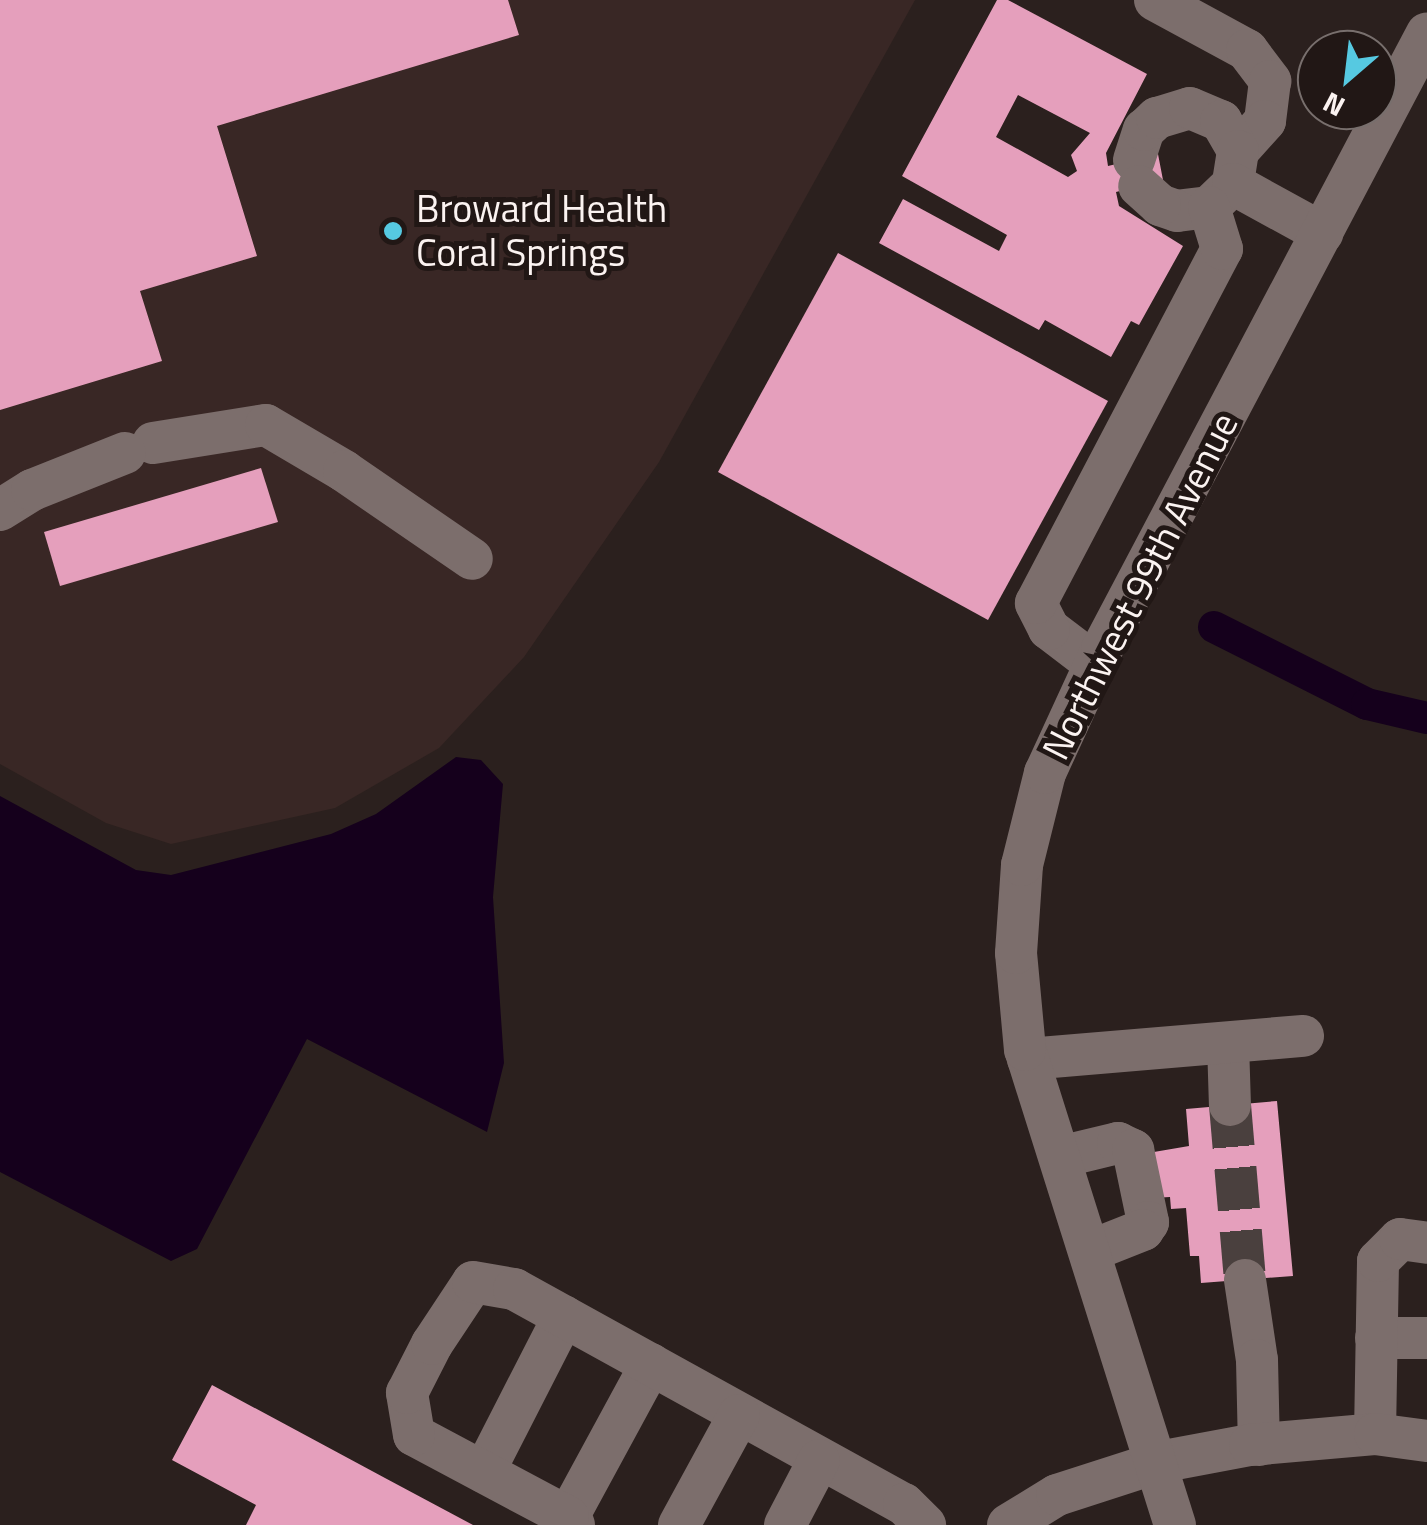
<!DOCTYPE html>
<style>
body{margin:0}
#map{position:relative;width:1427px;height:1525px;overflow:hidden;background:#2b201e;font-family:"Titillium Web",sans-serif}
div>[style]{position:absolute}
.built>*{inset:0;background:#392725}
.water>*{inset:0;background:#15001c}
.canal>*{height:32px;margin:-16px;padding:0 16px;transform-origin:16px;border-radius:16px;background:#15001c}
.building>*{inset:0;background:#e59fbc}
.minor-tunnel>*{height:42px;margin-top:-21px;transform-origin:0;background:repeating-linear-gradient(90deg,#4a403e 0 42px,transparent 0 63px)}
.minor>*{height:42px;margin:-21px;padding:0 21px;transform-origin:21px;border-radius:21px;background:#7c6e6c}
.dots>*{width:28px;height:28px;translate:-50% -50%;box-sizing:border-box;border:5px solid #211715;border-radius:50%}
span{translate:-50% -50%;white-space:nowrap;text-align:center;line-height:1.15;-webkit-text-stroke:10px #211715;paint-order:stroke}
.poi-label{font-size:38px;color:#fbf3f1}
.left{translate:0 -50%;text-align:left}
.street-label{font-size:38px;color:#fbf3f1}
.north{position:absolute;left:1297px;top:30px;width:100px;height:100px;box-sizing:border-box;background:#211715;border:2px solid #786f6d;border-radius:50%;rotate:208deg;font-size:28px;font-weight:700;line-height:40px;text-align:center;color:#fbf3f1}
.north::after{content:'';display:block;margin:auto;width:35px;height:45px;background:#56c9e1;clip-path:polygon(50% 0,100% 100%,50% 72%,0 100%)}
</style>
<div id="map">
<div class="built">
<i style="clip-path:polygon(0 0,915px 0,659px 462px,524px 657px,439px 748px,335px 808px,171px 844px,106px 823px,0 764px)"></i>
</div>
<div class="water">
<i style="clip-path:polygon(456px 757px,481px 760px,503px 784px,493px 897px,504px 1063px,487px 1132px,307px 1039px,197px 1249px,171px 1261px,0 1172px,0 796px,136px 870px,171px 875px,331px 834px,376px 814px)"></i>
</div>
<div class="canal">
<i style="left:1214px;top:627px;width:171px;rotate:26.7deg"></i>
<i style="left:1367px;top:704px;width:62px;rotate:13.1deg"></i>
</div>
<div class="building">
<i style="clip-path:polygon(0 0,508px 0,519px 35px,217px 126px,257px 256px,140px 291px,162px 361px,0 410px)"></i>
<i style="clip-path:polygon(evenodd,997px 0,1008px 0,1147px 74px,1106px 153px,1108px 166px,1158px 154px,1163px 180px,1116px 192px,1119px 206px,1183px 246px,1139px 325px,1131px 321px,1111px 357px,1045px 320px,1039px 330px,879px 243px,903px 199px,999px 251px,1007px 235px,902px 176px,997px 0,1018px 95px,1090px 133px,1071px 155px,1077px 171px,1068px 177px,996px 137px,1018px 95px)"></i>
<i style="clip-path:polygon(838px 253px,1108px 401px,988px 620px,718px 472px)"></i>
<i style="clip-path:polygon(261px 468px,278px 522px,60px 586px,44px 532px)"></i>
<i style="clip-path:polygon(1277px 1101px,1293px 1276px,1201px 1283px,1199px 1256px,1190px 1256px,1186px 1208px,1171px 1209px,1170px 1197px,1152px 1198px,1148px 1153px,1189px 1146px,1186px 1109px)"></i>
<i style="clip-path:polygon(212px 1385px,385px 1478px,473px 1525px,246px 1525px,256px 1505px,172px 1460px)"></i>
</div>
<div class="minor-tunnel">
<i style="left:1230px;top:1105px;width:176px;rotate:85.1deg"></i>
</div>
<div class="minor">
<i style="left:1155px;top:0;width:105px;rotate:28.5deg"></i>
<i style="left:1247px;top:50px;width:39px;rotate:53deg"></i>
<i style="left:1270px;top:81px;width:40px;rotate:97.1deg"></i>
<i style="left:1265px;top:121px;width:40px;rotate:132deg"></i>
<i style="left:1134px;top:160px;width:32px;rotate:-72deg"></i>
<i style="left:1144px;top:130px;width:18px;rotate:-43deg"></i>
<i style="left:1157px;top:118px;width:34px;rotate:-17deg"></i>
<i style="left:1190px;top:108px;width:34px;rotate:23deg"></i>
<i style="left:1221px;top:121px;width:34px;rotate:60deg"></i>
<i style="left:1238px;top:151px;width:33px;rotate:99deg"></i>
<i style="left:1233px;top:184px;width:33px;rotate:136deg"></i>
<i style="left:1209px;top:207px;width:32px;rotate:173deg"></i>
<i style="left:1177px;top:211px;width:18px;rotate:-161deg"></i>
<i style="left:1160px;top:205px;width:28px;rotate:-138deg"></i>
<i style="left:1233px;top:184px;width:102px;rotate:28.8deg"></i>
<i style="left:153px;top:443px;width:114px;rotate:-9.1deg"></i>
<i style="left:266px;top:425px;width:91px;rotate:30.5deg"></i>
<i style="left:344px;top:471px;width:155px;rotate:34.5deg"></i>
<i style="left:0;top:510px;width:38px;rotate:-32deg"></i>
<i style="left:32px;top:490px;width:100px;rotate:-21.7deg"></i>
<i style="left:1095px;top:664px;width:58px;rotate:-142.7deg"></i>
<i style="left:1049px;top:629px;width:29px;rotate:-117deg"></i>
<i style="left:1036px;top:603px;width:400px;rotate:-62.3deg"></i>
<i style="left:1222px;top:249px;width:44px;rotate:-107.2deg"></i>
<i style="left:1228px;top:1043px;width:62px;rotate:88.2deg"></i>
<i style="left:1028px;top:1059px;width:276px;rotate:-4.8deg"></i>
<i style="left:1060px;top:1157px;width:60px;rotate:-13.6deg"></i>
<i style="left:1118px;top:1143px;width:17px;rotate:25deg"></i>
<i style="left:1133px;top:1150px;width:74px;rotate:78.2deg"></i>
<i style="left:1148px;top:1222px;width:9px;rotate:122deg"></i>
<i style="left:1143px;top:1230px;width:57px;rotate:158.4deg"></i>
<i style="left:1245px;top:1280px;width:81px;rotate:81.5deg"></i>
<i style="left:1257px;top:1360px;width:85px;rotate:88.7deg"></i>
<i style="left:1376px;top:1338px;width:51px"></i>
<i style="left:1375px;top:1434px;width:173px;rotate:-89deg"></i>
<i style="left:1378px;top:1261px;width:31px;rotate:-45deg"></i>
<i style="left:1400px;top:1239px;width:27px;rotate:8deg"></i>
<i style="left:484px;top:1472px;width:175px;rotate:-62.9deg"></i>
<i style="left:568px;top:1517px;width:174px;rotate:-61.5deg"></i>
<i style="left:574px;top:1525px;width:10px;rotate:-127deg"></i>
<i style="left:568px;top:1517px;width:174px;rotate:-152deg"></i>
<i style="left:414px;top:1435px;width:43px;rotate:-99.5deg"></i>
<i style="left:407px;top:1393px;width:55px;rotate:-63deg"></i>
<i style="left:432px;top:1344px;width:74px;rotate:-56.5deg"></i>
<i style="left:473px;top:1282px;width:42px;rotate:9.7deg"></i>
<i style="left:514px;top:1289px;width:445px;rotate:28.9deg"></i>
<i style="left:904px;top:1504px;width:30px;rotate:45deg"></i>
<i style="left:679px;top:1525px;width:125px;rotate:-61.4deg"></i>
<i style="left:785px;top:1525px;width:73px;rotate:-62.4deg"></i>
<i style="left:1008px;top:1525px;width:57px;rotate:-31.5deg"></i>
<i style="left:1057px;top:1495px;width:107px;rotate:-17.9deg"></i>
<i style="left:1159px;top:1462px;width:93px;rotate:-10.6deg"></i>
<i style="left:1250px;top:1445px;width:125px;rotate:-5deg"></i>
<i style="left:1375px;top:1434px;width:52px;rotate:7.7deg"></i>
<i style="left:1175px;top:1525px;width:498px;rotate:-107.5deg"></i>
<i style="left:1025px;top:1050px;width:97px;rotate:-95.3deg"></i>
<i style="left:1016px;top:953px;width:88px;rotate:-86.1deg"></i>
<i style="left:1022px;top:865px;width:95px;rotate:-76deg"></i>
<i style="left:1045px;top:773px;width:136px;rotate:-65.3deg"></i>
<i style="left:1102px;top:649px;width:696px;rotate:-62.18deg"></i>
</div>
<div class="dots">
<i style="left:393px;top:231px;background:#56c9e1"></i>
</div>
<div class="poi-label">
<span class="left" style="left:416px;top:231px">Broward Health<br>Coral Springs</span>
</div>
<div class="street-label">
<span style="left:1140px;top:586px;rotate:-63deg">Northwest 99th Avenue</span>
</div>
<div class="north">N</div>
</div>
